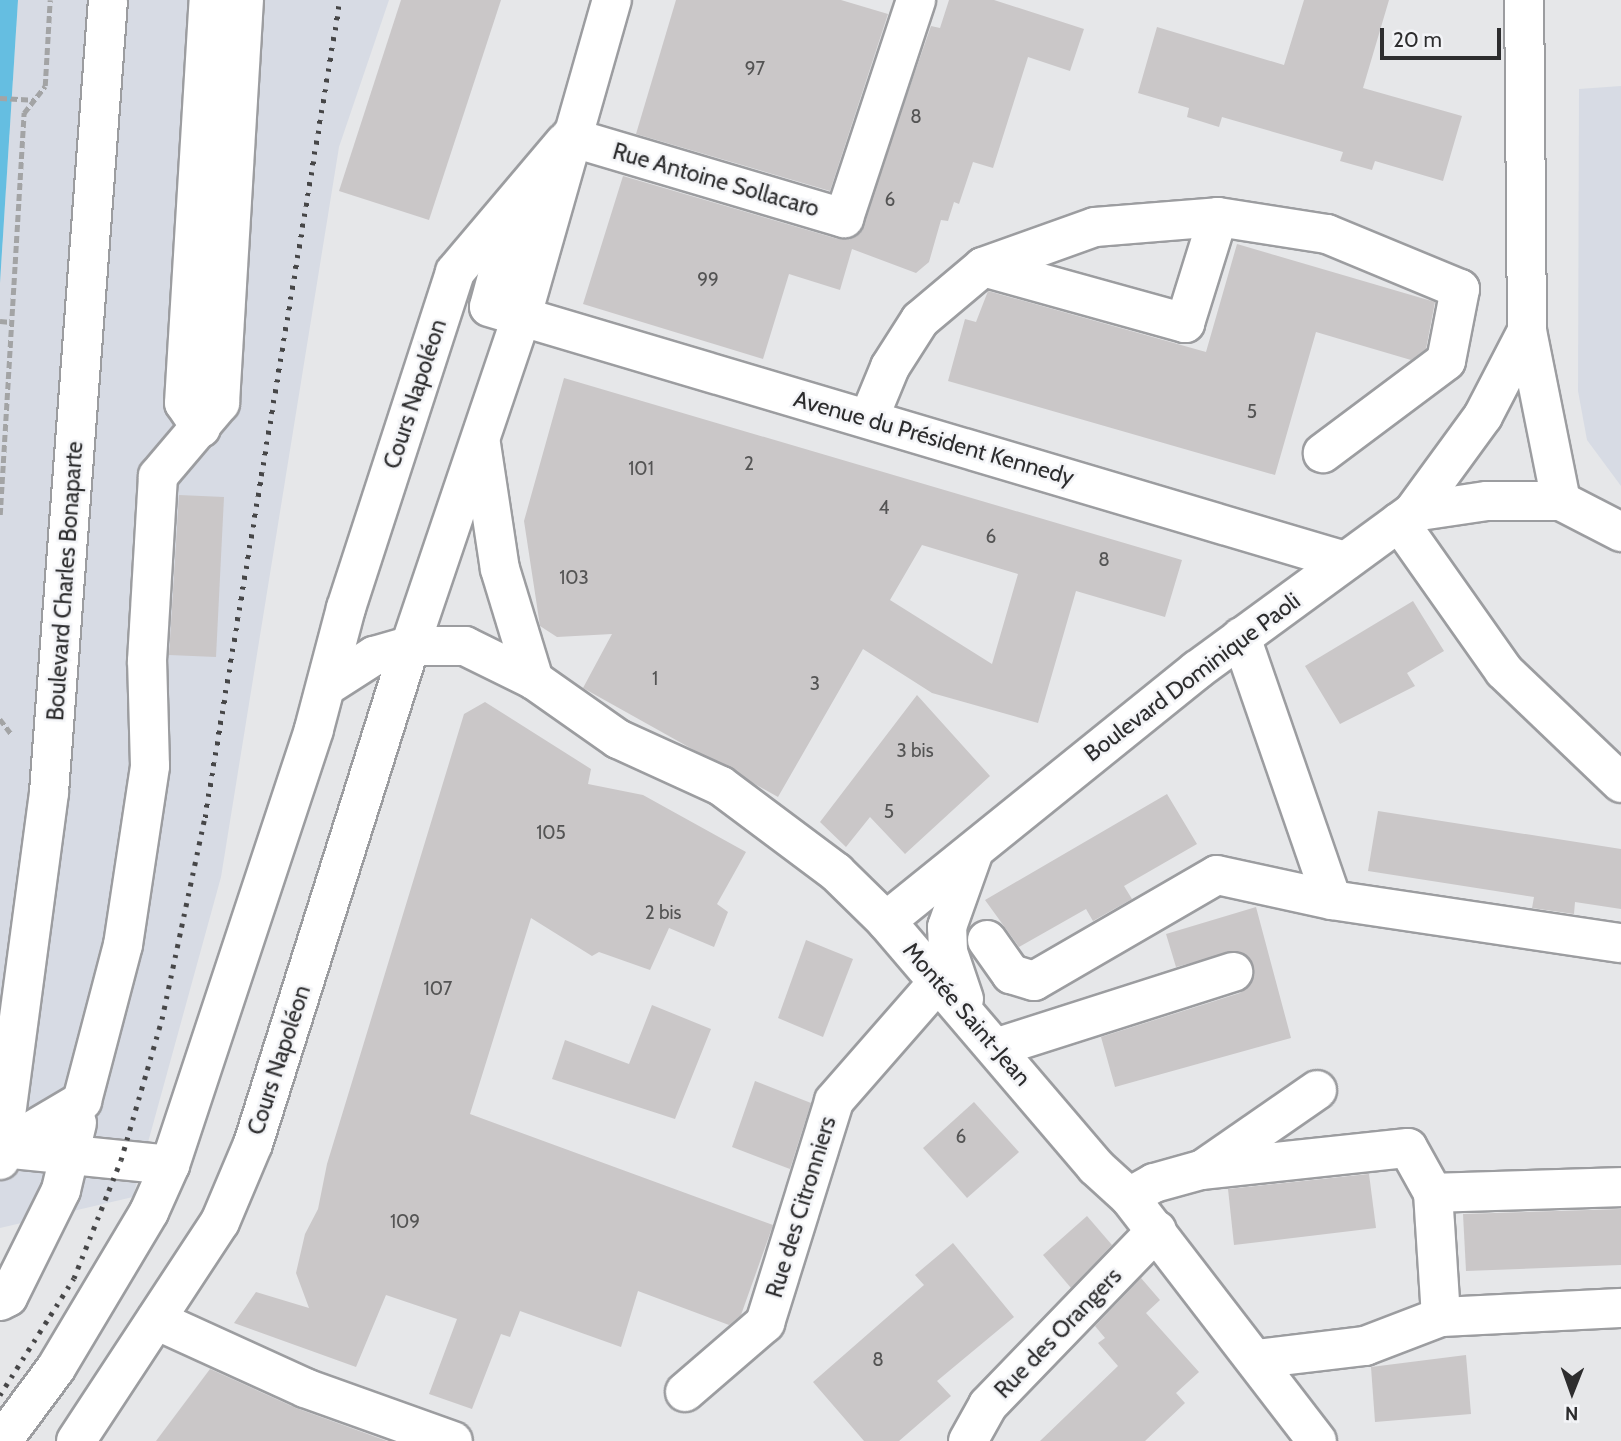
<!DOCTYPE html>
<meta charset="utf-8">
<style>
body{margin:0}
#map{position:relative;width:1621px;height:1441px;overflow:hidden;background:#e6e7e9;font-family:Cabin,sans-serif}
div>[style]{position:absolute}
.built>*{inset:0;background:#d7dbe4}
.water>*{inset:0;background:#65bee1}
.building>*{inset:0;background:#cac7c8}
.path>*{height:4.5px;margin-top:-2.25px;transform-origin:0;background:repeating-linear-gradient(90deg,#a3a4a5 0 7px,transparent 0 10.5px)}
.roads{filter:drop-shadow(2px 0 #9c9da0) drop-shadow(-2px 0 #9c9da0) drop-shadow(0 2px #9c9da0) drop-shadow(0 -2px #9c9da0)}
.minor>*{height:38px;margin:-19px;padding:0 19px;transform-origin:19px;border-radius:19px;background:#fff}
.major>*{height:38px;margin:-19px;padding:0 19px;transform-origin:19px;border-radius:19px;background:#fff}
.rail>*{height:5px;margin-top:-2.5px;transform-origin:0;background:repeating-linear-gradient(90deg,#464647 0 3.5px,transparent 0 10.5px)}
span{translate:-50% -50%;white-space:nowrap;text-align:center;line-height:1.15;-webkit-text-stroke:5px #f3f4f7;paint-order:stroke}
.number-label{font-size:19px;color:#545454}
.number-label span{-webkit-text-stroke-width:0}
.street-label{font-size:23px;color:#2d2d2e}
.north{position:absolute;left:1537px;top:1357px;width:70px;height:70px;-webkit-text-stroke:5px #f3f4f7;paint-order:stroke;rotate:181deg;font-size:19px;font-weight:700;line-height:28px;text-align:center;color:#2d2d2e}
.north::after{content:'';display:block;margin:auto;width:24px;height:32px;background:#2d2d2e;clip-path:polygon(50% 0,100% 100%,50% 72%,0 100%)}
.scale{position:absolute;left:1380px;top:28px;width:121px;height:32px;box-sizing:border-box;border:4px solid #2d2d2e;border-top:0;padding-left:9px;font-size:21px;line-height:24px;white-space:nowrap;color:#2d2d2e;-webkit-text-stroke:5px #f3f4f7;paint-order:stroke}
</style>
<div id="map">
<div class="built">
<i style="clip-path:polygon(18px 0,389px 0,339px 147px,221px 877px,133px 1197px,0 1228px,0 283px)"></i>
<i style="clip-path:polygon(1621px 86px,1621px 486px,1587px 440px,1578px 391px,1579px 89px)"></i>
</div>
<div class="water">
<i style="clip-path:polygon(0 0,18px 0,0 283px)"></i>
</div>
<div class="building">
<i style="clip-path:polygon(401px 0,501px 0,429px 220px,339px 191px)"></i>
<i style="clip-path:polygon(676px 0,841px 0,888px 14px,830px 191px,636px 134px)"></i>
<i style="clip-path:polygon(949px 0,994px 0,1084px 29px,1070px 71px,1028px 57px,993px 168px,973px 162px,959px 204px,954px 202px,948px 221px,941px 220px,929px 262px,916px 273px,852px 249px,840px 290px,789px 274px,763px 359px,583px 304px,623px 176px,838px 239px,858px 235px,931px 26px,940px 28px)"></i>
<i style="clip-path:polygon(1304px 0,1389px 0,1363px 88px,1462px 116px,1443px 181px,1375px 161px,1372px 170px,1340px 161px,1343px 152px,1222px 117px,1219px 127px,1187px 117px,1189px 108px,1138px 93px,1157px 27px,1284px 65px)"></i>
<i style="clip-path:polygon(1237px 244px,1435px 302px,1426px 349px,1411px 360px,1316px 332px,1275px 475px,948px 381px,965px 319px,976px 322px,988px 291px,1206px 352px)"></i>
<i style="clip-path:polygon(evenodd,564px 378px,1182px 560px,1165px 617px,1076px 591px,1038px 723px,932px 693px,863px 649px,778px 797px,583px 688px,612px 634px,557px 637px,540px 626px,524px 521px,564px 378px,922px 545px,1018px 574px,992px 664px,890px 600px,922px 545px)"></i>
<i style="clip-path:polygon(179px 495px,224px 497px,216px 657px,169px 655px)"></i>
<i style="clip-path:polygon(1413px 601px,1444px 651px,1407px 673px,1415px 686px,1340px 724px,1305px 666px)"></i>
<i style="clip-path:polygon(917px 695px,990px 776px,905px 854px,870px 817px,846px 847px,820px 822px)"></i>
<i style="clip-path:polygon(485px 702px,591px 769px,588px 784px,643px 795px,746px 852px,717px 904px,728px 912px,714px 947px,669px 928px,650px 970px,599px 952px,592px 956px,531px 918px,470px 1114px,773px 1225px,741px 1315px,729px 1325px,638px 1291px,621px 1347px,520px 1311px,510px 1337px,501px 1334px,472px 1409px,429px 1394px,457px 1319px,386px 1295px,356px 1367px,234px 1323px,256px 1292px,309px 1308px,296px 1273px,305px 1234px,318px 1209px,327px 1164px,464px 714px)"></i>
<i style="clip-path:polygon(1167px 794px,1197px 844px,1124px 886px,1132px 899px,1093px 921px,1086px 909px,1019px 947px,985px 900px)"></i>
<i style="clip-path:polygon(1378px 811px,1621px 849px,1621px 909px,1575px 902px,1574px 914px,1532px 908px,1534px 897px,1368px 871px)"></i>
<i style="clip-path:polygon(1256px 907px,1291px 1038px,1115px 1087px,1101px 1037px,1240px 993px,1254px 977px,1248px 956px,1237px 951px,1176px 967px,1166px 934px)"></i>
<i style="clip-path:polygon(806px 940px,853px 959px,823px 1037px,778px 1018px)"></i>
<i style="clip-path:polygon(652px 1005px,711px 1029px,675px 1119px,552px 1079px,565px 1040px,629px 1064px)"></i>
<i style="clip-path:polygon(755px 1081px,811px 1103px,790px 1169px,732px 1147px)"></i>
<i style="clip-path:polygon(974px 1102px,1019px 1152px,967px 1198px,923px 1148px)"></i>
<i style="clip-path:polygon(1369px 1174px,1376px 1228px,1234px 1245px,1228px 1189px)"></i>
<i style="clip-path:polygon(1621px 1209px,1621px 1265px,1466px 1271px,1463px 1214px)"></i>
<i style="clip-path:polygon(1087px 1216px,1112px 1245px,1071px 1288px,1043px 1255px)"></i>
<i style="clip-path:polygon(953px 1243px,1014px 1317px,937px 1381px,951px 1396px,899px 1441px,864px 1441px,813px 1382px,924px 1285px,915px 1275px)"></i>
<i style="clip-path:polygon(1141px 1278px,1160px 1300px,1146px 1313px,1199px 1372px,1176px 1393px,1185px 1403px,1145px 1441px,1040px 1441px,1118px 1366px,1098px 1343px,1105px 1338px,1095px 1326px)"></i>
<i style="clip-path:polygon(1466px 1355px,1471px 1414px,1375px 1422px,1371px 1367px)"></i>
<i style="clip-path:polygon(210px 1369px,296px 1408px,387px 1441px,156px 1441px)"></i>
</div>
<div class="path">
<i style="left:0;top:98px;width:33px;rotate:3deg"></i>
<i style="left:0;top:321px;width:11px;rotate:5deg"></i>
<i style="left:0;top:515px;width:403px;rotate:-86.6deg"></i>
<i style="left:24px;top:113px;width:34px;rotate:-52deg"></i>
<i style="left:45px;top:86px;width:86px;rotate:-86.7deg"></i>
<i style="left:0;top:719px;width:20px;rotate:53deg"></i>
</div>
<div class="roads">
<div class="minor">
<i style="left:570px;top:137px;width:286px;rotate:16.5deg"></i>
<i style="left:844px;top:218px;width:230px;rotate:-71.7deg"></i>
<i style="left:983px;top:267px;width:210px;rotate:15.5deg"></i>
<i style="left:1185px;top:323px;width:111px;rotate:-72.7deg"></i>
<i style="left:869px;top:418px;width:55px;rotate:-67.6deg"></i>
<i style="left:890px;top:367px;width:56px;rotate:-57.4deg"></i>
<i style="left:920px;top:320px;width:82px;rotate:-40.1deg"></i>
<i style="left:983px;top:267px;width:119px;rotate:-19.7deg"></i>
<i style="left:1095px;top:227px;width:123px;rotate:-4.6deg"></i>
<i style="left:1218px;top:217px;width:110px;rotate:8.9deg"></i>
<i style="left:1327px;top:234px;width:144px;rotate:22.5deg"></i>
<i style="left:1460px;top:289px;width:73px;rotate:101deg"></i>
<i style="left:1446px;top:361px;width:154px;rotate:143.2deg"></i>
<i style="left:201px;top:428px;width:30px;rotate:-124deg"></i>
<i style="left:184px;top:403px;width:404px;rotate:-86.5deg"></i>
<i style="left:1561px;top:501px;width:68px;rotate:27.3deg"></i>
<i style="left:1399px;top:522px;width:182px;rotate:54.8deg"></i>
<i style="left:1504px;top:671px;width:162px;rotate:43.7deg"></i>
<i style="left:1241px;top:637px;width:278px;rotate:70.9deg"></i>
<i style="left:1332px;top:900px;width:292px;rotate:8.5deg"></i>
<i style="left:987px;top:940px;width:42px;rotate:54.8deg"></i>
<i style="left:1011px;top:974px;width:24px;rotate:17deg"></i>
<i style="left:1034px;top:981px;width:211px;rotate:-30.1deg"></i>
<i style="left:1217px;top:875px;width:118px;rotate:12.3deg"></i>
<i style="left:998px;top:1047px;width:247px;rotate:-17.7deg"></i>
<i style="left:3px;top:1148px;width:92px;rotate:-30.7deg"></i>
<i style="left:82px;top:1101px;width:161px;rotate:-75.3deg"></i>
<i style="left:123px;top:945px;width:181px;rotate:-81.4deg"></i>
<i style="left:150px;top:766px;width:105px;rotate:-91.6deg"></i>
<i style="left:147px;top:661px;width:185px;rotate:-86.6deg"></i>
<i style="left:158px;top:476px;width:96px;rotate:-49.7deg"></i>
<i style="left:220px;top:403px;width:404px;rotate:-86.6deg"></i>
<i style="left:1206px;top:1167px;width:135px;rotate:-34.7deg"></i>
<i style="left:1433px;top:1193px;width:188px;rotate:-1.8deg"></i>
<i style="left:1129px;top:1197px;width:29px;rotate:-29deg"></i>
<i style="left:1154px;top:1183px;width:49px;rotate:-15.5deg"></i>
<i style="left:1201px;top:1170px;width:208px;rotate:-6.1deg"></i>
<i style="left:1408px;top:1148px;width:51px;rotate:60.9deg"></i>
<i style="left:1433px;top:1193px;width:124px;rotate:86.3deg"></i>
<i style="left:1441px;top:1317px;width:180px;rotate:-2.9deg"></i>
<i style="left:0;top:1301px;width:9px;rotate:-27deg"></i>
<i style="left:8px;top:1297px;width:119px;rotate:-63.6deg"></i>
<i style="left:61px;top:1190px;width:69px;rotate:-76.6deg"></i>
<i style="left:156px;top:1320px;width:164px;rotate:24.5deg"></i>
<i style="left:305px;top:1388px;width:157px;rotate:19.7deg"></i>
<i style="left:1256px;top:1359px;width:110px;rotate:-6.8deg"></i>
<i style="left:1365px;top:1346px;width:81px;rotate:-20.9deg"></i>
<i style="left:685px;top:1392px;width:106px;rotate:-40.8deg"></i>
<i style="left:765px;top:1323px;width:232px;rotate:-72.7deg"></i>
<i style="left:834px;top:1101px;width:159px;rotate:-48.8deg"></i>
<i style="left:968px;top:1441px;width:41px;rotate:-60.9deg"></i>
<i style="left:988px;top:1405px;width:243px;rotate:-46deg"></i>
</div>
<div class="major">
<i style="left:523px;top:212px;width:28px;rotate:122deg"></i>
<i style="left:508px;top:236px;width:73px;rotate:105deg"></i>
<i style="left:489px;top:307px;width:893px;rotate:16.53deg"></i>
<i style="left:481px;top:444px;width:126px;rotate:81.4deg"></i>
<i style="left:500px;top:569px;width:116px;rotate:73deg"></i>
<i style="left:1413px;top:512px;width:75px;rotate:-8.5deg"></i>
<i style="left:1487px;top:501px;width:74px"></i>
<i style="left:1561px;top:501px;width:173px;rotate:-101.3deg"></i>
<i style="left:1527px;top:331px;width:331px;rotate:-90.5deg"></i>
<i style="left:327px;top:686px;width:56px;rotate:-32.6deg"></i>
<i style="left:374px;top:656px;width:37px;rotate:-16deg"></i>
<i style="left:410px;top:646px;width:55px"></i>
<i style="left:465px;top:646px;width:77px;rotate:26.2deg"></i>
<i style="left:534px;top:680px;width:103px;rotate:35.1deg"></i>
<i style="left:618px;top:739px;width:113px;rotate:24.5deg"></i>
<i style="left:721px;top:786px;width:144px;rotate:36.8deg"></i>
<i style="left:836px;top:872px;width:70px;rotate:44.4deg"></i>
<i style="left:886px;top:921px;width:323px;rotate:49.5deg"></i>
<i style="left:1096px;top:1167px;width:45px;rotate:42.3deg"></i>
<i style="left:1129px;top:1197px;width:308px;rotate:52.4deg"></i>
<i style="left:886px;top:921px;width:400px;rotate:-38.9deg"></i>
<i style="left:1197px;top:670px;width:268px;rotate:-36.2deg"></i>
<i style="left:1413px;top:512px;width:119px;rotate:-53.9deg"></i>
<i style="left:1483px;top:416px;width:96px;rotate:-62.6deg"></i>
<i style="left:964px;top:999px;width:50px;rotate:-108.8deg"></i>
<i style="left:948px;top:952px;width:25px;rotate:-92deg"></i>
<i style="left:947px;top:927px;width:77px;rotate:-70.4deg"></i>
<i style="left:3px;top:1148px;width:168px;rotate:5.8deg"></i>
<i style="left:0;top:1160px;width:371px;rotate:-82.4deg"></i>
<i style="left:49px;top:792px;width:794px;rotate:-85.74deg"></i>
<i style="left:2px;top:1441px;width:91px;rotate:-53.5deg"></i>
<i style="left:56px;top:1368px;width:182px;rotate:-59.2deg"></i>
<i style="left:149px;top:1212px;width:51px;rotate:-65.9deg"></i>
<i style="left:170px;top:1165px;width:459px;rotate:-71.7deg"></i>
<i style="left:314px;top:729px;width:125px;rotate:-75.2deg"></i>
<i style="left:346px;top:608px;width:353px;rotate:-72deg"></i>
<i style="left:455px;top:272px;width:169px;rotate:-49.8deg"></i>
<i style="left:76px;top:1441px;width:262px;rotate:-56.7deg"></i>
<i style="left:220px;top:1222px;width:85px;rotate:-67.1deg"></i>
<i style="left:253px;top:1144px;width:522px;rotate:-72.5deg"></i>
<i style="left:410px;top:646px;width:345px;rotate:-71.3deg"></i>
<i style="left:521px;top:319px;width:332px;rotate:-74.1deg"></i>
</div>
</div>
<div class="rail">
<i style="left:0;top:1395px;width:138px;rotate:-57.7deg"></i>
<i style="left:74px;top:1278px;width:127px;rotate:-68.3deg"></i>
<i style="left:121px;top:1160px;width:147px;rotate:-73.8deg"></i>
<i style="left:162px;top:1019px;width:207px;rotate:-78deg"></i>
<i style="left:205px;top:817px;width:828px;rotate:-80.62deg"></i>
</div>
<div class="number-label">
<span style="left:755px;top:69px">97</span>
<span style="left:916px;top:117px">8</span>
<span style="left:890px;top:200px">6</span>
<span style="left:708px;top:280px">99</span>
<span style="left:1252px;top:412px">5</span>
<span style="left:749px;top:464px">2</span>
<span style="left:641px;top:469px">101</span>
<span style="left:884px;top:508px">4</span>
<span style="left:991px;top:537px">6</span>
<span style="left:1104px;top:560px">8</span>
<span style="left:574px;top:578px">103</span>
<span style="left:655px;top:679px">1</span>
<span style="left:815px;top:684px">3</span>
<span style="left:915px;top:751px">3 bis</span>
<span style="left:889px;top:812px">5</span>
<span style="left:551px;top:833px">105</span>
<span style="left:663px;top:913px">2 bis</span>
<span style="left:438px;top:989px">107</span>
<span style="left:961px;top:1137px">6</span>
<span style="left:405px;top:1222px">109</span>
<span style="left:878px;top:1360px">8</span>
</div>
<div class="street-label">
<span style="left:716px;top:180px;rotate:16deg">Rue Antoine Sollacaro</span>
<span style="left:415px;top:394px;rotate:-72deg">Cours Napoléon</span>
<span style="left:934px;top:438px;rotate:16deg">Avenue du Président Kennedy</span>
<span style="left:65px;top:581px;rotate:-86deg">Boulevard Charles Bonaparte</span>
<span style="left:1192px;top:677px;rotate:-37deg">Boulevard Dominique Paoli</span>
<span style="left:967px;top:1014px;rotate:49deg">Montée Saint-Jean</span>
<span style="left:279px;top:1060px;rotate:-72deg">Cours Napoléon</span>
<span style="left:801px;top:1207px;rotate:-73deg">Rue des Citronniers</span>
<span style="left:1058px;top:1333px;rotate:-46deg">Rue des Orangers</span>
</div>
<div class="north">N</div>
<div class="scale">20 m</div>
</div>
